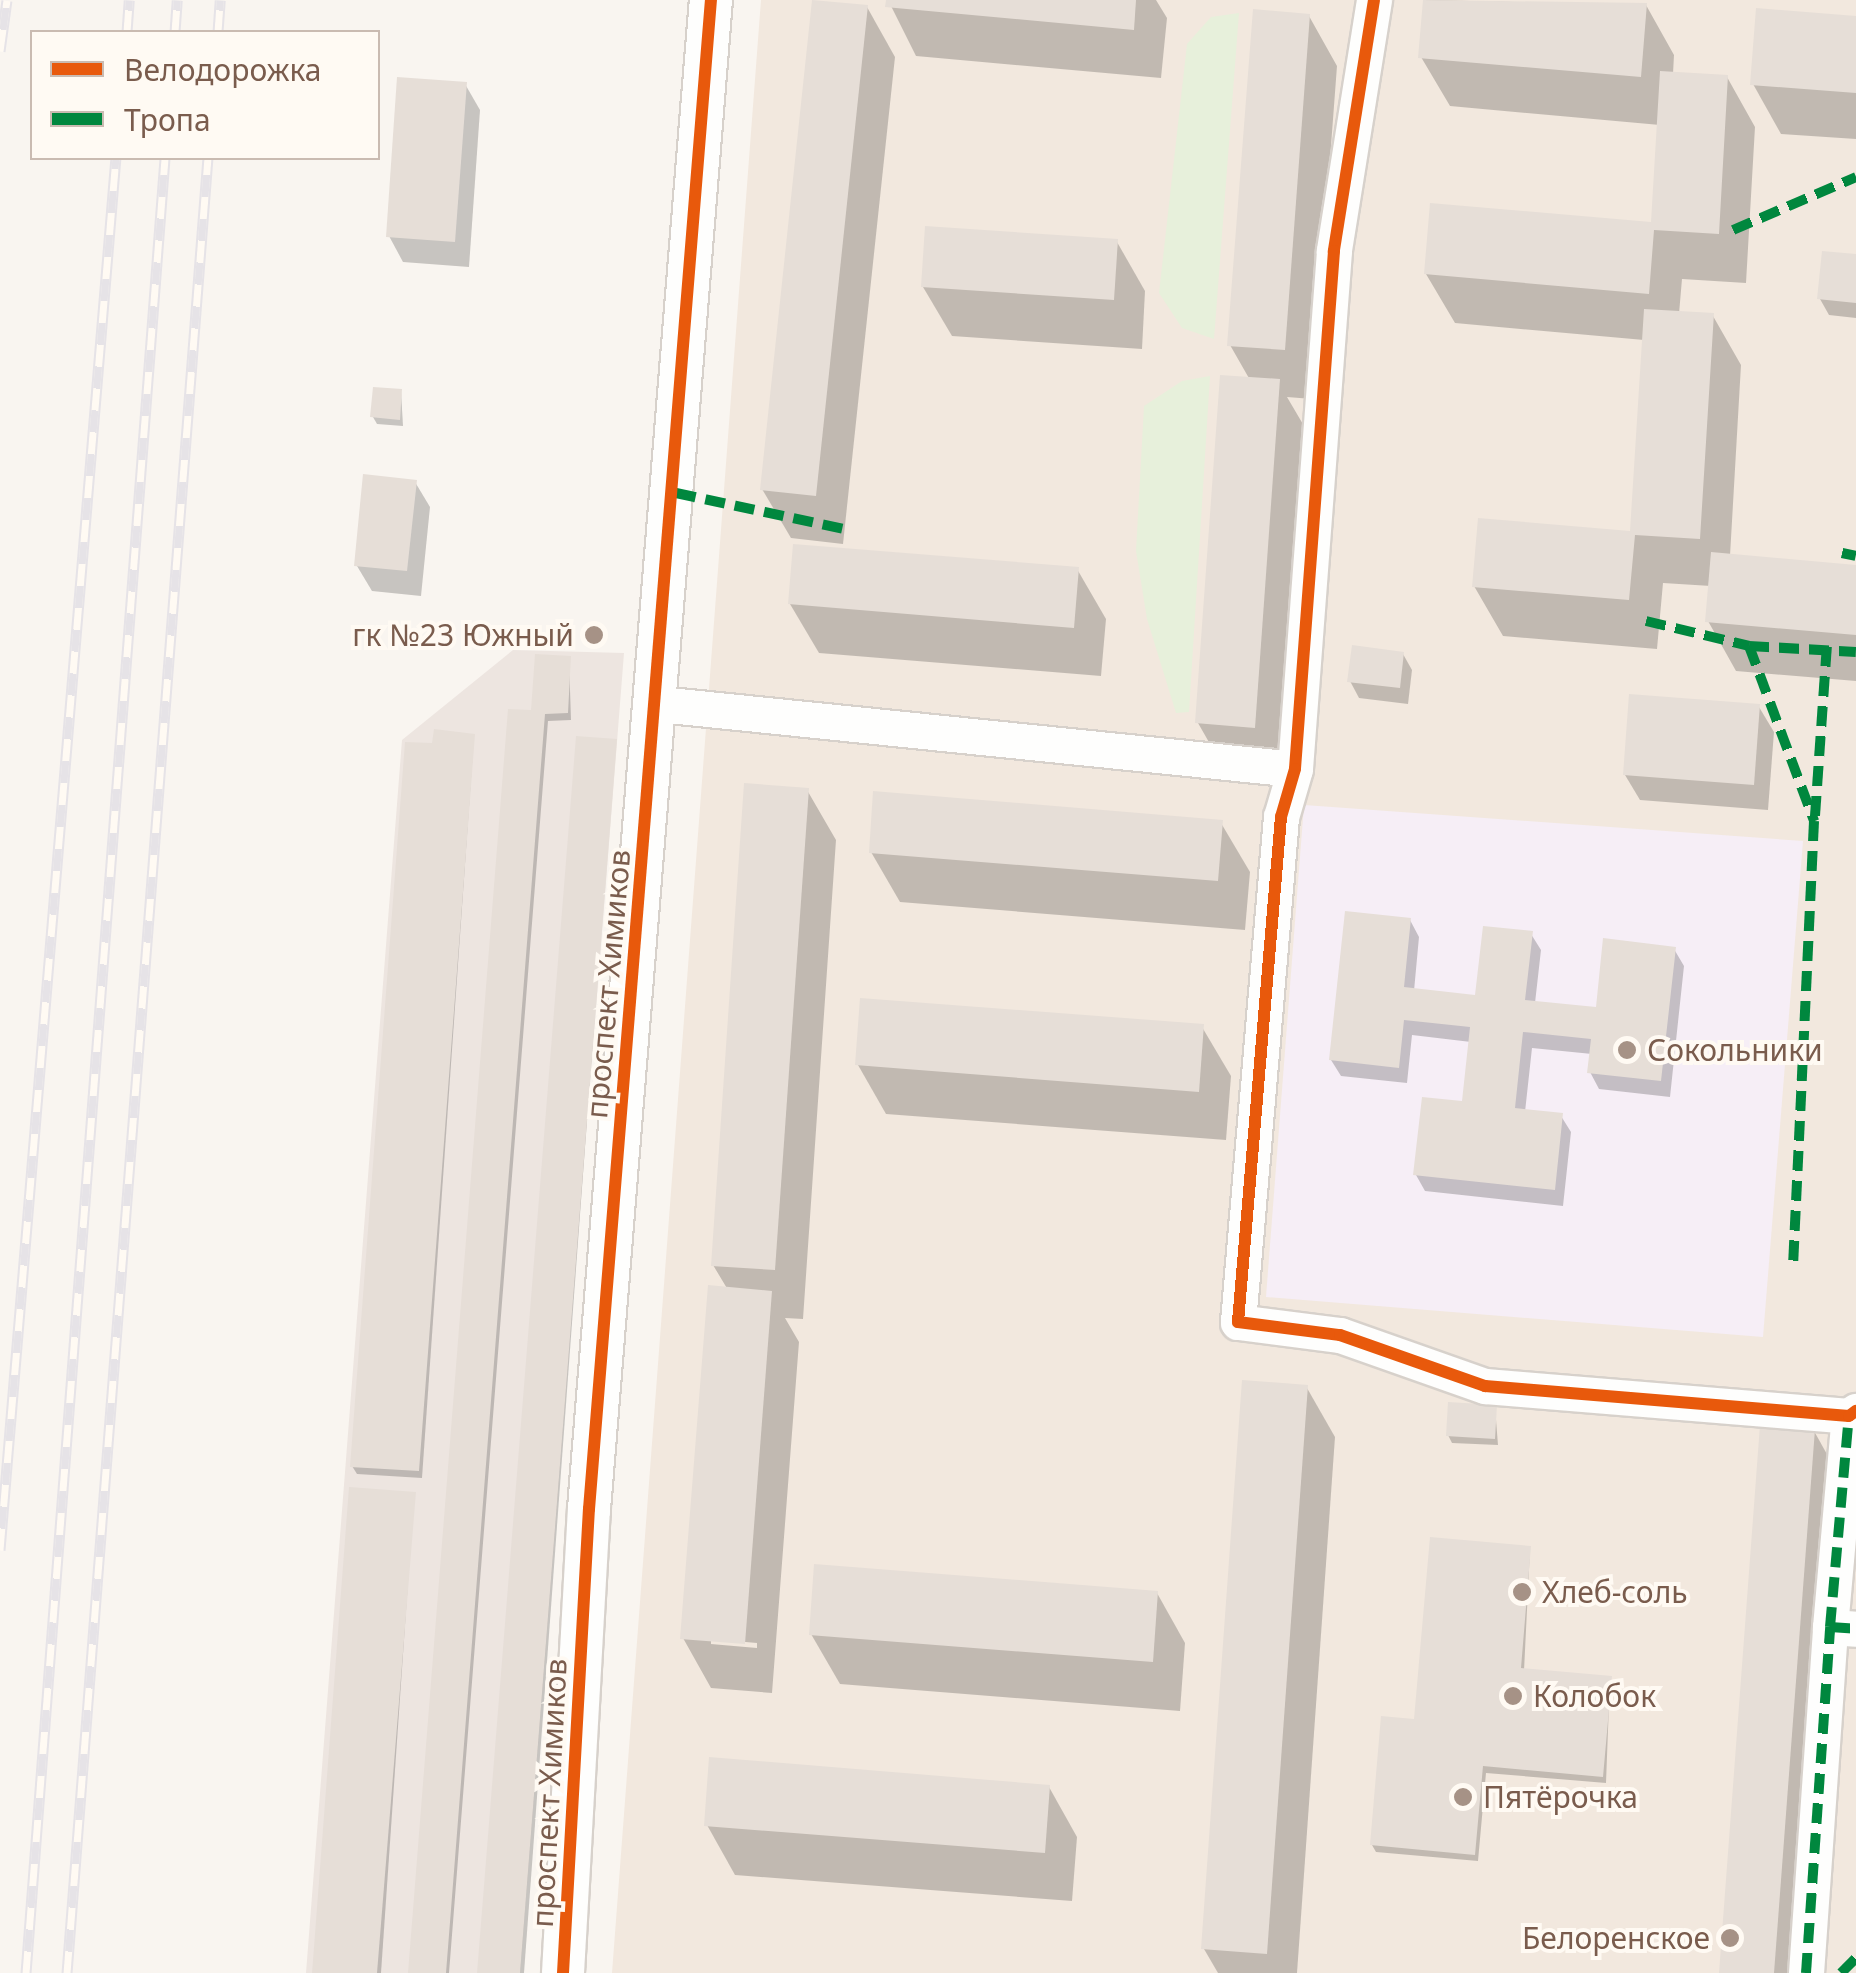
<!DOCTYPE html>
<meta charset="utf-8">
<style>
body{margin:0}
#map{position:relative;width:1856px;height:1973px;overflow:hidden;background:#f9f5f0;font-family:"Noto Sans",sans-serif}
div>[style]{position:absolute}
.residential>*{inset:0;background:#f2e8de}
.industrial>*{inset:0;background:#ede5e0}
.education>*{inset:0;background:#f6eef6}
.green>*{inset:0;background:#e7f0db}
.shadow>*{inset:0;background:#0003}
.building>*{inset:0;background:#e6ded7}
.roads{filter:drop-shadow(2px 0 #d7d1cb) drop-shadow(-2px 0 #d7d1cb) drop-shadow(0 2px #d7d1cb) drop-shadow(0 -2px #d7d1cb)}
.minor>*{height:35px;margin:-17.5px;padding:0 17.5px;transform-origin:17.5px;border-radius:17.5px;background:#fefefd}
.tertiary>*{height:42px;margin:-21px;padding:0 21px;transform-origin:21px;border-radius:21px;background:#fefefd}
.rail>*{height:11px;margin-top:-5.5px;transform-origin:0;background:repeating-linear-gradient(90deg,#fffaf3 0 22px,#e6e3e7 0 44px);box-sizing:border-box;border-block:2px solid #e6e3e7}
.quiet>*{height:10px;margin-top:-5px;transform-origin:0;background:repeating-linear-gradient(90deg,#00873e 0 20px,transparent 0 30px)}
.cycleway>*{height:12px;margin:-6px;padding:0 6px;transform-origin:6px;border-radius:6px;background:#e8590c}
.dots>*{width:28px;height:28px;translate:-50% -50%;box-sizing:border-box;border:5px solid #fffaf3;border-radius:50%}
span{translate:-50% -50%;white-space:nowrap;text-align:center;line-height:1.15;-webkit-text-stroke:8px #fffaf3;paint-order:stroke}
.poi-label{font-size:30px;color:#7a5c4d}
.right{translate:-100% -50%;text-align:right}
.left{translate:0 -50%;text-align:left}
.street-label{font-size:30px;color:#7a5c4d}
.legend{position:absolute;left:30px;top:30px;width:350px;height:130px;box-sizing:border-box;background:#fffaf3;border:2px solid #cabbb1;margin:0;padding:12px 18px;list-style:none;font-size:30px;color:#7a5c4d}
.legend li{display:flex;align-items:center;gap:20px;height:50px}
.legend b{width:50px;border:2px solid #cabbb1}
</style>
<div id="map">
<div class="residential">
<i style="clip-path:polygon(761px 0,1856px 0,1856px 1973px,612px 1973px)"></i>
</div>
<div class="industrial">
<i style="clip-path:polygon(513px 650px,624px 653px,520px 1973px,306px 1973px,402px 740px)"></i>
</div>
<div class="education">
<i style="clip-path:polygon(1304px 805px,1803px 841px,1763px 1337px,1266px 1297px)"></i>
</div>
<div class="green">
<i style="clip-path:polygon(1239px 13px,1214px 339px,1182px 328px,1159px 293px,1187px 44px,1211px 17px)"></i>
<i style="clip-path:polygon(1210px 376px,1189px 712px,1176px 713px,1147px 619px,1136px 551px,1144px 406px,1182px 381px)"></i>
</div>
<div class="shadow">
<i style="clip-path:polygon(888px 0,1156px 0,1167px 18px,1161px 78px,916px 56px)"></i>
<i style="clip-path:polygon(1426px 0,1646px 5px,1674px 55px,1673px 74px,1727px 77px,1755px 127px,1746px 283px,1682px 279px,1679px 314px,1713px 316px,1741px 365px,1730px 556px,1856px 568px,1856px 681px,1736px 671px,1708px 621px,1711px 586px,1663px 583px,1657px 649px,1503px 636px,1474px 586px,1633px 534px,1644px 340px,1455px 323px,1426px 274px,1654px 225px,1660px 125px,1450px 106px,1421px 57px)"></i>
<i style="clip-path:polygon(867px 7px,895px 57px,843px 544px,791px 538px,762px 489px)"></i>
<i style="clip-path:polygon(1309px 16px,1337px 66px,1312px 399px,1287px 397px,1307px 431px,1282px 776px,1226px 772px,1198px 723px,1250px 380px,1230px 345px)"></i>
<i style="clip-path:polygon(1856px 18px,1856px 139px,1781px 134px,1753px 84px)"></i>
<i style="clip-path:polygon(465px 84px,480px 110px,469px 267px,403px 262px,389px 236px)"></i>
<i style="clip-path:polygon(1117px 242px,1145px 291px,1142px 349px,952px 336px,923px 287px)"></i>
<i style="clip-path:polygon(1856px 257px,1856px 318px,1829px 315px,1820px 299px)"></i>
<i style="clip-path:polygon(401px 391px,403px 426px,377px 424px,373px 417px)"></i>
<i style="clip-path:polygon(415px 482px,430px 507px,421px 596px,372px 591px,357px 566px)"></i>
<i style="clip-path:polygon(1077px 569px,1106px 619px,1101px 676px,819px 653px,790px 604px)"></i>
<i style="clip-path:polygon(1403px 654px,1412px 670px,1408px 704px,1359px 698px,1350px 681px)"></i>
<i style="clip-path:polygon(569px 658px,571px 720px,548px 721px,449px 1973px,411px 1973px,533px 713px)"></i>
<i style="clip-path:polygon(1759px 707px,1774px 732px,1768px 810px,1640px 800px,1625px 775px)"></i>
<i style="clip-path:polygon(474px 736px,422px 1478px,357px 1474px,352px 1466px,435px 746px)"></i>
<i style="clip-path:polygon(615px 741px,524px 1973px,479px 1973px)"></i>
<i style="clip-path:polygon(evenodd,807px 790px,836px 840px,803px 1319px,785px 1318px,799px 1342px,772px 1693px,711px 1688px,683px 1638px,728px 1290px,713px 1265px,807px 790px,711px 1639px,757px 1643px,757px 1648px,711px 1644px,711px 1639px)"></i>
<i style="clip-path:polygon(1221px 823px,1250px 872px,1245px 930px,900px 902px,871px 852px)"></i>
<i style="clip-path:polygon(1410px 920px,1419px 937px,1414px 991px,1478px 997px,1531px 934px,1541px 950px,1535px 1003px,1598px 1010px,1674px 949px,1684px 966px,1670px 1097px,1599px 1089px,1590px 1072px,1592px 1054px,1532px 1048px,1525px 1112px,1561px 1116px,1571px 1132px,1563px 1206px,1425px 1191px,1416px 1175px,1464px 1104px,1471px 1042px,1412px 1035px,1407px 1083px,1341px 1076px,1331px 1060px)"></i>
<i style="clip-path:polygon(1202px 1027px,1231px 1076px,1226px 1140px,886px 1114px,858px 1065px)"></i>
<i style="clip-path:polygon(1307px 1388px,1335px 1437px,1297px 1973px,1218px 1973px,1204px 1949px)"></i>
<i style="clip-path:polygon(1495px 1407px,1498px 1445px,1452px 1443px,1448px 1435px)"></i>
<i style="clip-path:polygon(1814px 1431px,1842px 1481px,1805px 1973px,1722px 1973px)"></i>
<i style="clip-path:polygon(414px 1495px,381px 1973px,314px 1973px)"></i>
<i style="clip-path:polygon(1530px 1549px,1524px 1671px,1610px 1678px,1606px 1783px,1486px 1773px,1478px 1861px,1376px 1852px,1372px 1845px)"></i>
<i style="clip-path:polygon(1157px 1593px,1185px 1643px,1180px 1711px,840px 1684px,811px 1634px)"></i>
<i style="clip-path:polygon(1049px 1787px,1077px 1837px,1072px 1901px,735px 1875px,707px 1825px)"></i>
</div>
<div class="building">
<i style="clip-path:polygon(812px 0,868px 5px,816px 496px,760px 490px)"></i>
<i style="clip-path:polygon(886px 0,1136px 0,1134px 30px,885px 7px)"></i>
<i style="clip-path:polygon(1423px 0,1647px 3px,1641px 77px,1418px 58px)"></i>
<i style="clip-path:polygon(1756px 8px,1856px 16px,1856px 93px,1750px 85px)"></i>
<i style="clip-path:polygon(1253px 9px,1310px 14px,1285px 350px,1227px 346px)"></i>
<i style="clip-path:polygon(1660px 71px,1728px 75px,1719px 234px,1654px 230px,1649px 294px,1424px 274px,1430px 203px,1651px 222px)"></i>
<i style="clip-path:polygon(397px 77px,467px 82px,455px 242px,386px 237px)"></i>
<i style="clip-path:polygon(925px 226px,1118px 239px,1114px 300px,921px 287px)"></i>
<i style="clip-path:polygon(1822px 251px,1856px 254px,1856px 303px,1817px 299px)"></i>
<i style="clip-path:polygon(1644px 309px,1714px 313px,1700px 539px,1635px 535px,1629px 600px,1472px 587px,1478px 518px,1630px 531px)"></i>
<i style="clip-path:polygon(1220px 375px,1280px 379px,1255px 728px,1195px 723px)"></i>
<i style="clip-path:polygon(373px 387px,402px 389px,400px 420px,370px 417px)"></i>
<i style="clip-path:polygon(363px 474px,417px 480px,407px 571px,354px 566px)"></i>
<i style="clip-path:polygon(793px 544px,1079px 567px,1074px 628px,788px 604px)"></i>
<i style="clip-path:polygon(1711px 552px,1856px 565px,1856px 635px,1705px 622px)"></i>
<i style="clip-path:polygon(1352px 645px,1404px 652px,1400px 688px,1347px 682px)"></i>
<i style="clip-path:polygon(535px 654px,571px 656px,568px 713px,545px 714px,446px 1973px,408px 1973px,508px 709px,531px 710px)"></i>
<i style="clip-path:polygon(1629px 694px,1760px 704px,1754px 785px,1623px 775px)"></i>
<i style="clip-path:polygon(434px 729px,475px 734px,419px 1471px,350px 1467px,405px 742px,432px 743px)"></i>
<i style="clip-path:polygon(576px 736px,617px 739px,520px 1973px,477px 1973px)"></i>
<i style="clip-path:polygon(744px 783px,809px 788px,775px 1270px,711px 1266px)"></i>
<i style="clip-path:polygon(873px 791px,1223px 820px,1218px 881px,869px 853px)"></i>
<i style="clip-path:polygon(1345px 911px,1411px 918px,1404px 987px,1475px 995px,1483px 926px,1533px 931px,1525px 1000px,1596px 1007px,1603px 938px,1676px 947px,1661px 1081px,1587px 1073px,1591px 1039px,1523px 1032px,1515px 1108px,1563px 1113px,1555px 1190px,1413px 1175px,1422px 1097px,1462px 1101px,1470px 1027px,1404px 1020px,1399px 1068px,1329px 1060px)"></i>
<i style="clip-path:polygon(860px 998px,1204px 1024px,1199px 1092px,855px 1065px)"></i>
<i style="clip-path:polygon(708px 1285px,772px 1291px,745px 1644px,680px 1639px)"></i>
<i style="clip-path:polygon(1242px 1380px,1308px 1385px,1267px 1954px,1201px 1949px)"></i>
<i style="clip-path:polygon(1448px 1402px,1497px 1405px,1495px 1439px,1446px 1436px)"></i>
<i style="clip-path:polygon(1760px 1425px,1815px 1429px,1774px 1973px,1719px 1973px)"></i>
<i style="clip-path:polygon(349px 1487px,416px 1492px,377px 1973px,312px 1973px)"></i>
<i style="clip-path:polygon(1430px 1537px,1531px 1546px,1521px 1668px,1612px 1676px,1603px 1777px,1483px 1766px,1475px 1855px,1370px 1845px,1381px 1716px,1414px 1719px)"></i>
<i style="clip-path:polygon(814px 1564px,1158px 1591px,1153px 1662px,809px 1635px)"></i>
<i style="clip-path:polygon(709px 1757px,1050px 1785px,1045px 1853px,704px 1826px)"></i>
</div>
<div class="roads">
<div class="minor">
<i style="left:1374px;top:0;width:254px;rotate:99.1deg"></i>
<i style="left:1334px;top:251px;width:519px;rotate:94.31deg"></i>
<i style="left:1295px;top:769px;width:50px;rotate:106.3deg"></i>
<i style="left:1281px;top:817px;width:507px;rotate:94.87deg"></i>
<i style="left:1238px;top:1322px;width:103px;rotate:7.3deg"></i>
<i style="left:1340px;top:1335px;width:154px;rotate:19.4deg"></i>
<i style="left:1485px;top:1386px;width:365px;rotate:4.7deg"></i>
<i style="left:1849px;top:1416px;width:9px;rotate:-36deg"></i>
<i style="left:659px;top:704px;width:639px;rotate:5.84deg"></i>
<i style="left:1830px;top:1627px;width:212px;rotate:-84.9deg"></i>
<i style="left:1806px;top:1973px;width:347px;rotate:-86deg"></i>
<i style="left:1830px;top:1627px;width:26px;rotate:4deg"></i>
</div>
<div class="tertiary">
<i style="left:563px;top:1973px;width:465px;rotate:-86.8deg"></i>
<i style="left:589px;top:1509px;width:1514px;rotate:-85.38deg"></i>
</div>
</div>
<div class="rail">
<i style="left:127px;top:32px;width:32px;rotate:-86deg"></i>
<i style="left:175px;top:32px;width:32px;rotate:-86deg"></i>
<i style="left:218px;top:32px;width:32px;rotate:-86deg"></i>
<i style="left:0;top:51px;width:51px;rotate:-82.2deg"></i>
<i style="left:0;top:1550px;width:1397px;rotate:-85.24deg"></i>
<i style="left:26px;top:1973px;width:1820px;rotate:-85.62deg"></i>
<i style="left:67px;top:1973px;width:1820px;rotate:-85.56deg"></i>
</div>
<div class="quiet">
<i style="left:1733px;top:230px;width:134px;rotate:-23.3deg"></i>
<i style="left:676px;top:493px;width:176px;rotate:12.1deg"></i>
<i style="left:1842px;top:553px;width:14px;rotate:12deg"></i>
<i style="left:1646px;top:621px;width:106px;rotate:13.6deg"></i>
<i style="left:1749px;top:646px;width:187px;rotate:69.6deg"></i>
<i style="left:1814px;top:821px;width:447px;rotate:92.7deg"></i>
<i style="left:1749px;top:646px;width:107px;rotate:3.2deg"></i>
<i style="left:1815px;top:816px;width:170px;rotate:-86deg"></i>
<i style="left:1830px;top:1627px;width:212px;rotate:-84.9deg"></i>
<i style="left:1806px;top:1973px;width:347px;rotate:-86deg"></i>
<i style="left:1830px;top:1627px;width:26px;rotate:4deg"></i>
<i style="left:1841px;top:1973px;width:21px;rotate:-45deg"></i>
</div>
<div class="cycleway">
<i style="left:1374px;top:0;width:254px;rotate:99.1deg"></i>
<i style="left:1334px;top:251px;width:519px;rotate:94.31deg"></i>
<i style="left:1295px;top:769px;width:50px;rotate:106.3deg"></i>
<i style="left:1281px;top:817px;width:507px;rotate:94.87deg"></i>
<i style="left:1238px;top:1322px;width:103px;rotate:7.3deg"></i>
<i style="left:1340px;top:1335px;width:154px;rotate:19.4deg"></i>
<i style="left:1485px;top:1386px;width:365px;rotate:4.7deg"></i>
<i style="left:1849px;top:1416px;width:9px;rotate:-36deg"></i>
<i style="left:563px;top:1973px;width:465px;rotate:-86.8deg"></i>
<i style="left:589px;top:1509px;width:1514px;rotate:-85.38deg"></i>
</div>
<div class="dots">
<i style="left:594px;top:635px;background:#a69286"></i>
<i style="left:1627px;top:1050px;background:#a69286"></i>
<i style="left:1522px;top:1592px;background:#a69286"></i>
<i style="left:1513px;top:1696px;background:#a69286"></i>
<i style="left:1463px;top:1797px;background:#a69286"></i>
<i style="left:1730px;top:1938px;background:#a69286"></i>
</div>
<div class="poi-label">
<span class="right" style="left:574px;top:635px">гк №23 Южный</span>
<span class="left" style="left:1647px;top:1050px">Сокольники</span>
<span class="left" style="left:1542px;top:1592px">Хлеб-соль</span>
<span class="left" style="left:1533px;top:1696px">Колобок</span>
<span class="left" style="left:1483px;top:1797px">Пятёрочка</span>
<span class="right" style="left:1710px;top:1938px">Белоренское</span>
</div>
<div class="street-label">
<span style="left:608px;top:984px;rotate:-85deg">проспект Химиков</span>
<span style="left:549px;top:1793px;rotate:-87deg">проспект Химиков</span>
</div>
<ul class="legend">
<li><b style="height:12px;background:#e8590c"></b>Велодорожка</li>
<li><b style="height:12px;background:#00873e"></b>Тропа</li>
</ul>
</div>
